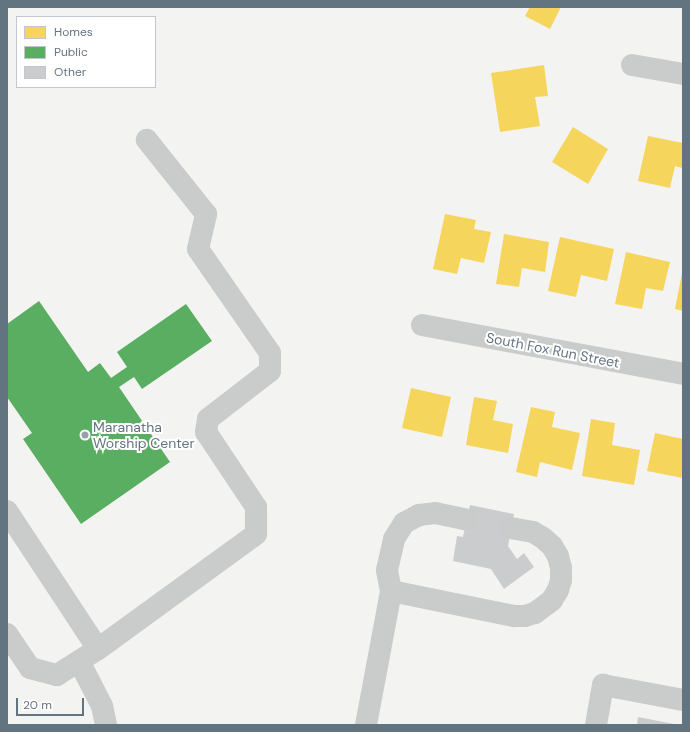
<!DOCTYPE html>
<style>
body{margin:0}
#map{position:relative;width:690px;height:732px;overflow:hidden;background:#f3f3f1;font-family:"DM Sans",sans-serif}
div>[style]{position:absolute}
.homes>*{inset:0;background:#f6d55c}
.public>*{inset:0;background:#5aae61}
.building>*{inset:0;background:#cbcccd}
.minor>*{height:22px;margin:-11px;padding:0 11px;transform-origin:11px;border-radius:11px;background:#cacccc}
.dots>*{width:11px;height:11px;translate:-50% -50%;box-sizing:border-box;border:2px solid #fff;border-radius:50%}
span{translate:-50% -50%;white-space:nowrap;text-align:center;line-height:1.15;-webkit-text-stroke:4px #fff;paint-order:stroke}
.street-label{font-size:14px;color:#637481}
.poi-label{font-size:14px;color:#637481}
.left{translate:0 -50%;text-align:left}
.frame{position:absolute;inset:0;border:8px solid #637481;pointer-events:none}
.legend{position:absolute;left:16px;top:16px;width:140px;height:72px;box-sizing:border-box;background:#fff;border:1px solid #c1c7cd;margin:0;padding:5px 7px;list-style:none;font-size:12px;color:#637481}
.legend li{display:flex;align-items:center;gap:8px;height:20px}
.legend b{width:20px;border:1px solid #c1c7cd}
.scale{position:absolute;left:16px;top:698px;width:68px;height:18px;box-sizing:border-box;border:2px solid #637481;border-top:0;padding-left:5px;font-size:12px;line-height:14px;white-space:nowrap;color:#637481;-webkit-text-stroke:3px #fff;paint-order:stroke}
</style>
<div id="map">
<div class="homes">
<i style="clip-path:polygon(530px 7px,561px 7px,550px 29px,525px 16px)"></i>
<i style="clip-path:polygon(544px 65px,548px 96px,535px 97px,540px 126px,500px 132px,491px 73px)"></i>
<i style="clip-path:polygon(573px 127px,608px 149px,588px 184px,552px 162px)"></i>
<i style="clip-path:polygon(648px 136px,683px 143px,682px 168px,675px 166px,670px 188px,638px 181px)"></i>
<i style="clip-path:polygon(445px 214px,476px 220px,474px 229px,491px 232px,484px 263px,461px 258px,457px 274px,433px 269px)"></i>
<i style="clip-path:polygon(504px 234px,549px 242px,545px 272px,522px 268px,519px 287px,496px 284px)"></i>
<i style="clip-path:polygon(560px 237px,614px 249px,607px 281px,581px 275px,576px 297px,548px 291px)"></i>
<i style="clip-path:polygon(626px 252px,670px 262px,663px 291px,646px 288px,642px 309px,615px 304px)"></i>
<i style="clip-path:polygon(682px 273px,683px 273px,683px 311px,675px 309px)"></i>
<i style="clip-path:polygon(411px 388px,451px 397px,442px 437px,402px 428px)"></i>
<i style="clip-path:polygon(474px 397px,497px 401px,493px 420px,513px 424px,508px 453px,466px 445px)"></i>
<i style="clip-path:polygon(531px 407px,555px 412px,552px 427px,580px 433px,572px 470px,540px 462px,537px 477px,516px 472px)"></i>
<i style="clip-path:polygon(591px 419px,615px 423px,612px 445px,640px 450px,634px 485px,582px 476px)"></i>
<i style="clip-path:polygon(655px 433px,683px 439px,683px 478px,647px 471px)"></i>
</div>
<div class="public">
<i style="clip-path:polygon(39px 301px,88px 372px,100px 363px,111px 378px,127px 367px,117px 352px,186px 304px,212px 341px,142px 389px,134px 377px,119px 387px,170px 462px,81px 524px,23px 439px,32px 433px,7px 397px,7px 324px)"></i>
</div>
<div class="building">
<i style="clip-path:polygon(470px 505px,514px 514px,508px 546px,517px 559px,524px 553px,534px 567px,504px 589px,491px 569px,453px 561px,457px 536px,463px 537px)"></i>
<i style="clip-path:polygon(638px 717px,674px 724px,674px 725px,637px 725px)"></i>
</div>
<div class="minor">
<i style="left:632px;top:65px;width:52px;rotate:10deg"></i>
<i style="left:422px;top:325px;width:266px;rotate:10.6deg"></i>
<i style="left:7px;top:511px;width:165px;rotate:56.6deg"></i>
<i style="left:98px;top:649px;width:195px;rotate:-36deg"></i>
<i style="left:256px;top:534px;width:27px;rotate:-90deg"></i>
<i style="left:256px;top:507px;width:90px;rotate:-123.7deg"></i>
<i style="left:206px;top:432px;width:13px;rotate:-81deg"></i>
<i style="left:208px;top:419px;width:78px;rotate:-37.7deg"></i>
<i style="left:270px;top:371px;width:18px;rotate:-90deg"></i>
<i style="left:270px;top:353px;width:126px;rotate:-124.7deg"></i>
<i style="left:198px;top:249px;width:36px;rotate:-77deg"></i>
<i style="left:206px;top:214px;width:95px;rotate:-128.6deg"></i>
<i style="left:391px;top:591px;width:126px;rotate:11.5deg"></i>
<i style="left:514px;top:616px;width:11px"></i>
<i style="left:525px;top:616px;width:10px;rotate:-17deg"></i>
<i style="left:535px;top:613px;width:21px;rotate:-37deg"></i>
<i style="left:552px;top:600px;width:12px;rotate:-59deg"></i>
<i style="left:558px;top:590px;width:10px;rotate:-73deg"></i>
<i style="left:561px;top:580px;width:12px;rotate:-90deg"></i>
<i style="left:561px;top:568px;width:12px;rotate:-104deg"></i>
<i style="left:558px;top:556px;width:12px;rotate:-121deg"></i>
<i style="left:552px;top:546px;width:12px;rotate:-138deg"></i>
<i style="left:543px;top:538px;width:12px;rotate:-149deg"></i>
<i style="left:533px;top:532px;width:22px;rotate:-170deg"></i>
<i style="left:7px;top:634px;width:41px;rotate:55.9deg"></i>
<i style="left:30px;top:668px;width:28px;rotate:15deg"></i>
<i style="left:57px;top:675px;width:49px;rotate:-32.4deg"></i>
<i style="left:79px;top:661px;width:51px;rotate:62.9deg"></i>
<i style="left:102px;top:706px;width:19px;rotate:78deg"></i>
<i style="left:366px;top:725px;width:136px;rotate:-79.4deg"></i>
<i style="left:391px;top:591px;width:21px;rotate:-101deg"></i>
<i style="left:387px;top:570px;width:32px;rotate:-77deg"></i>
<i style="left:394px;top:539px;width:19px;rotate:-58deg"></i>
<i style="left:404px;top:523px;width:17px;rotate:-28deg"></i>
<i style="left:419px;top:515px;width:16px;rotate:-7deg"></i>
<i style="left:435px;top:513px;width:33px;rotate:12deg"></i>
<i style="left:596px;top:725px;width:41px;rotate:-80.1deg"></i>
<i style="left:603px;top:685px;width:81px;rotate:10.6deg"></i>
</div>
<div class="dots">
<i style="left:85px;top:435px;background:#95a0a8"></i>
</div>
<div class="street-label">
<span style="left:553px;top:350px;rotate:11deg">South Fox Run Street</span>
</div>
<div class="poi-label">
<span class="left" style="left:93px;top:435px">Maranatha<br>Worship Center</span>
</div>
<div class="frame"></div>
<ul class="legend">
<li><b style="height:11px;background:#f6d55c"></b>Homes</li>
<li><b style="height:11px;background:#5aae61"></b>Public</li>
<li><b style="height:11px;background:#cbcccd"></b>Other</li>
</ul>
<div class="scale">20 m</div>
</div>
